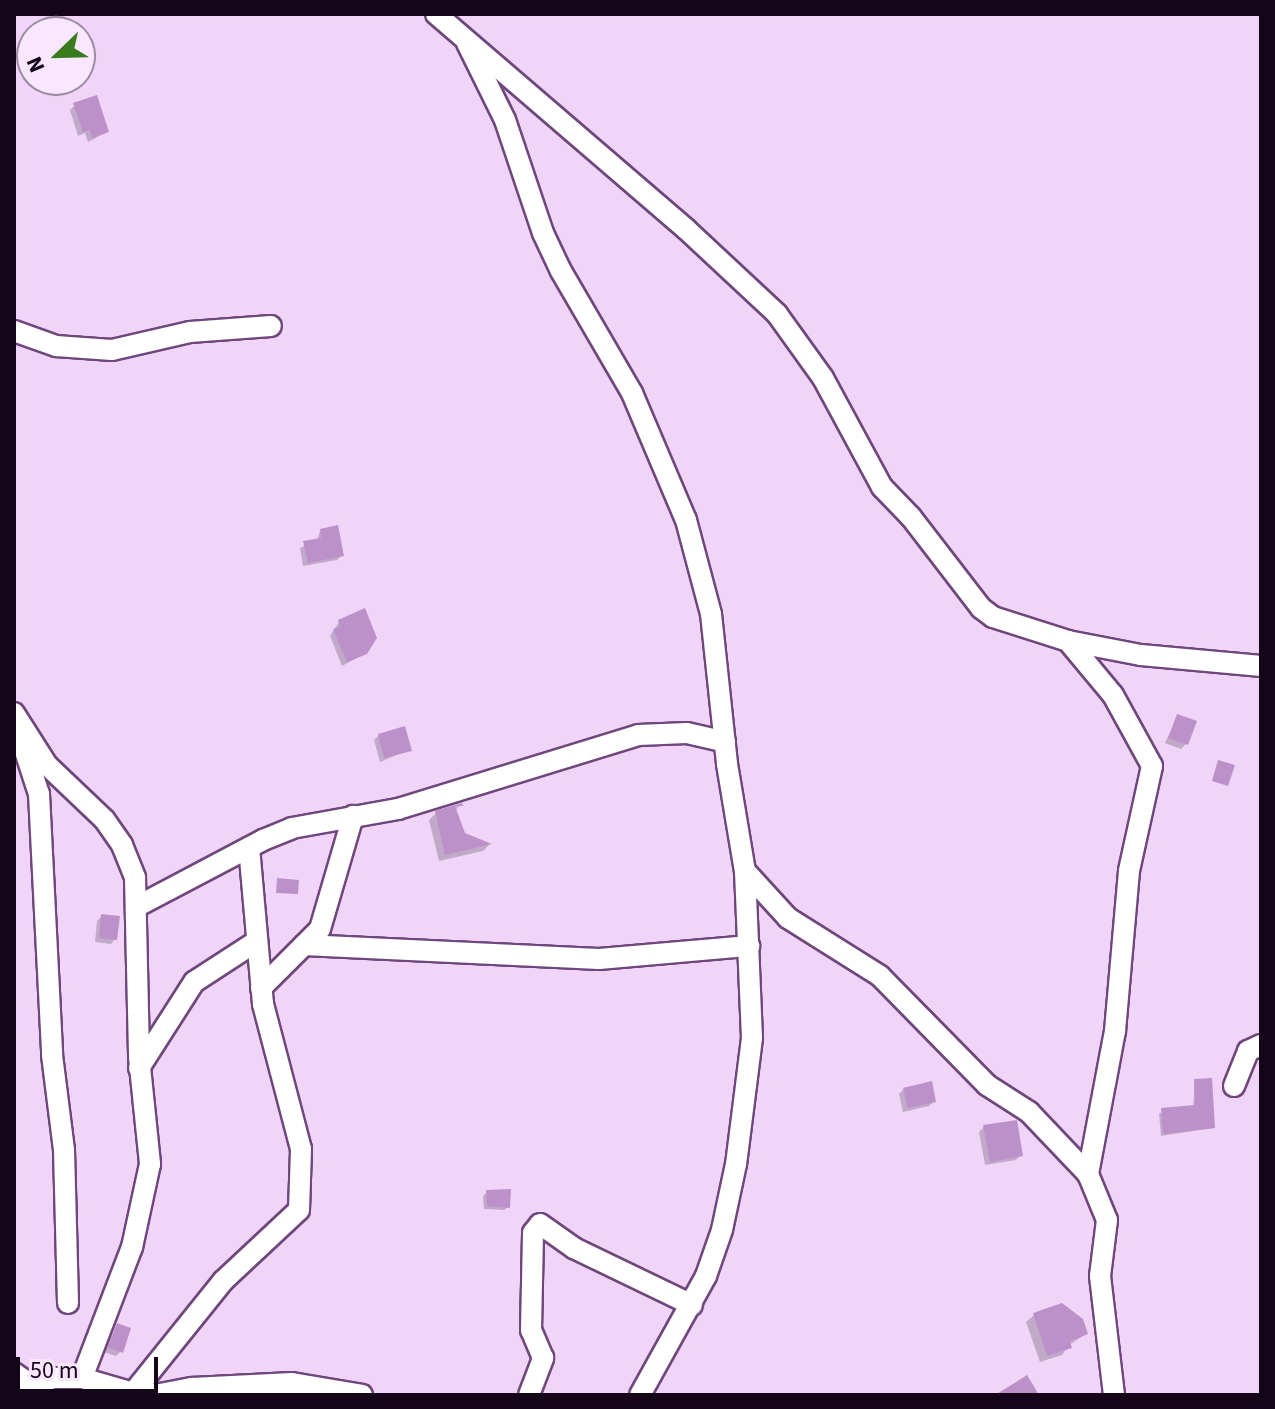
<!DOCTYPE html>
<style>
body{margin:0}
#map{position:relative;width:1275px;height:1409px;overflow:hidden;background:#f1d5f9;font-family:"Source Sans 3",sans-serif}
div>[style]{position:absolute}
.shadow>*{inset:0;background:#0003}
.building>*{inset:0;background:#bc90c9}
.roads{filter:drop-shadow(2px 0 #70477c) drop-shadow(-2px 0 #70477c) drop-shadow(0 2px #70477c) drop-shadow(0 -2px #70477c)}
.minor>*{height:20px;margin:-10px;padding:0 10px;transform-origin:10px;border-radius:10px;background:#fff}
span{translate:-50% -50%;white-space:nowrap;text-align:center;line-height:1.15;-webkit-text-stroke:8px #f9e6ff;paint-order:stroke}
.frame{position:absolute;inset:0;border:16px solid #150519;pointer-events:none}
.north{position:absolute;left:16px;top:16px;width:80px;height:80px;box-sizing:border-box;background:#f9e6ff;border:2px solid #9e8ca3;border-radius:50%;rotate:247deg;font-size:22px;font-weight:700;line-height:32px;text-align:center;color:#150519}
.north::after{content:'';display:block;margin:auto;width:28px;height:36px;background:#397c1e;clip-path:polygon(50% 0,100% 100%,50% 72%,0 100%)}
.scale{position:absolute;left:16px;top:1357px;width:142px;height:36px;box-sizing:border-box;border:4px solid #150519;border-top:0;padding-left:10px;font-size:24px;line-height:28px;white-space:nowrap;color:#150519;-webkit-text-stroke:6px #f9e6ff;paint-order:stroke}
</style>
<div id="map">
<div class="shadow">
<i style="clip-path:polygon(75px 105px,107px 132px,88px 142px,85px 133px,78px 136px,70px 110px)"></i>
<i style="clip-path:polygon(320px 531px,342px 555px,337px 560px,303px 566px,300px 548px,317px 540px)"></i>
<i style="clip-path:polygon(339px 622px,366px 653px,342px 666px,330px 636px)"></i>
<i style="clip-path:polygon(1178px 716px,1186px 744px,1181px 749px,1165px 743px)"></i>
<i style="clip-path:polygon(379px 735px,409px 750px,380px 762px,374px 740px)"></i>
<i style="clip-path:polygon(460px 805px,455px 811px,463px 835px,489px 845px,483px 851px,439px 861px,429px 820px,436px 813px)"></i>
<i style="clip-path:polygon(102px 916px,115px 939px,111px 944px,95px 942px,97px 921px)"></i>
<i style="clip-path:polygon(1195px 1081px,1213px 1128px,1161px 1136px,1159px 1113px,1193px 1107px)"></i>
<i style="clip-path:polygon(904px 1089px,934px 1101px,929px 1106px,903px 1112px,899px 1094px)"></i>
<i style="clip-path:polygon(984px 1127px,1021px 1155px,1016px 1160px,985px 1165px,979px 1132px)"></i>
<i style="clip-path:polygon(487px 1192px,508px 1207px,504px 1210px,484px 1209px,483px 1196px)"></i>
<i style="clip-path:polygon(1034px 1315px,1086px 1334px,1069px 1345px,1062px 1355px,1040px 1362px,1026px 1322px)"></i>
<i style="clip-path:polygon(117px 1325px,121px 1351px,116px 1356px,104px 1352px)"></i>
</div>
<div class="building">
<i style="clip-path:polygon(97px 95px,109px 132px,92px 138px,90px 130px,83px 132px,73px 103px)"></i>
<i style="clip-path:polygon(338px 525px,344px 556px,308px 563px,303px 541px,321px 538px,320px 529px)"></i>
<i style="clip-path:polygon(365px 608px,377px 638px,367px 654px,347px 662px,333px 629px,340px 627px,338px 620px)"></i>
<i style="clip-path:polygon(1177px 714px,1197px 721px,1188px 745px,1168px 738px)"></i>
<i style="clip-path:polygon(405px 726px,412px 751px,384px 758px,378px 734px)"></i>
<i style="clip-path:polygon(1218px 760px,1235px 765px,1228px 786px,1212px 781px)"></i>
<i style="clip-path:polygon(462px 803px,463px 806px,455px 806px,465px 833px,492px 844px,445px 855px,435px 811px)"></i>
<i style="clip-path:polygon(277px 878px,299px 880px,298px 894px,276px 893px)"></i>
<i style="clip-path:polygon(101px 914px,120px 916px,117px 940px,99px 938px)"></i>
<i style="clip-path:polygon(1212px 1078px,1215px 1128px,1163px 1134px,1161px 1108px,1195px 1105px,1194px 1079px)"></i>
<i style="clip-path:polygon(932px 1081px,936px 1102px,908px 1108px,903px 1088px)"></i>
<i style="clip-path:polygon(1017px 1120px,1023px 1156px,990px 1162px,983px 1125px)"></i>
<i style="clip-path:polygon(511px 1189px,510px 1208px,487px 1206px,486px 1190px)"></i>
<i style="clip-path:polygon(1062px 1303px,1083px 1319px,1088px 1334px,1070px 1341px,1072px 1348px,1047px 1356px,1033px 1313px)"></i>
<i style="clip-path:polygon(117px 1323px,131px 1328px,123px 1353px,108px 1347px)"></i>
<i style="clip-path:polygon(1027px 1375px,1039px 1395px,995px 1395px)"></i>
</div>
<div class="roads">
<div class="minor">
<i style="left:436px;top:14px;width:330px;rotate:40.7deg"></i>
<i style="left:686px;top:229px;width:125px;rotate:43deg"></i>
<i style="left:777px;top:314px;width:79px;rotate:54.3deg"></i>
<i style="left:823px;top:378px;width:124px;rotate:61.6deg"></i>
<i style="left:882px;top:487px;width:42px;rotate:46deg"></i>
<i style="left:911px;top:517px;width:115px;rotate:52.4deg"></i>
<i style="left:981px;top:608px;width:15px;rotate:37deg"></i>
<i style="left:993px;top:617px;width:79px;rotate:17.7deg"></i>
<i style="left:1068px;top:641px;width:74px;rotate:10.9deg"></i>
<i style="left:1141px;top:655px;width:121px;rotate:5.2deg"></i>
<i style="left:467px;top:43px;width:86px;rotate:63.7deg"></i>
<i style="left:505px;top:120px;width:119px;rotate:71.4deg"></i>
<i style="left:543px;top:233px;width:42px;rotate:64.7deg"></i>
<i style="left:561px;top:271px;width:141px;rotate:59.8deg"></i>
<i style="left:632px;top:393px;width:138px;rotate:67deg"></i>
<i style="left:686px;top:520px;width:97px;rotate:75.1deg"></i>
<i style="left:711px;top:614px;width:151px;rotate:83.9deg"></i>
<i style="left:727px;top:764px;width:109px;rotate:80.5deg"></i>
<i style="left:745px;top:871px;width:167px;rotate:87.6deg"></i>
<i style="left:752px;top:1038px;width:127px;rotate:97.2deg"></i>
<i style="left:736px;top:1164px;width:67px;rotate:102deg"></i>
<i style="left:722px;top:1230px;width:49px;rotate:109.2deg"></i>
<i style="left:706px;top:1276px;width:136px;rotate:119deg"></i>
<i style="left:14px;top:331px;width:45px;rotate:19.7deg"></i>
<i style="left:56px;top:346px;width:56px;rotate:4.1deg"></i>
<i style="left:112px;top:350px;width:80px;rotate:-13deg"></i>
<i style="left:190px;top:332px;width:81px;rotate:-4.2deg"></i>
<i style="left:1068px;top:641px;width:70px;rotate:50.2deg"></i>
<i style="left:1113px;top:695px;width:81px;rotate:61.2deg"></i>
<i style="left:1152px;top:766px;width:107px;rotate:102.4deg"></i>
<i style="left:1129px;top:871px;width:161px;rotate:95deg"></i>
<i style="left:1115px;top:1031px;width:146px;rotate:100.7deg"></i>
<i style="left:14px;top:713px;width:62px;rotate:57.6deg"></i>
<i style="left:47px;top:765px;width:79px;rotate:43.5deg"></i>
<i style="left:104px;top:819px;width:32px;rotate:55deg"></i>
<i style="left:122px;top:845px;width:35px;rotate:68deg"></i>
<i style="left:135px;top:878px;width:179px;rotate:88.7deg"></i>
<i style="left:139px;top:1057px;width:108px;rotate:84.1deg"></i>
<i style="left:150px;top:1164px;width:85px;rotate:102.2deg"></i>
<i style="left:132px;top:1247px;width:140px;rotate:110.9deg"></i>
<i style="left:21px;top:739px;width:58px;rotate:71.9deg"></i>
<i style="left:39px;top:794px;width:261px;rotate:87.1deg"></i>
<i style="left:52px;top:1055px;width:96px;rotate:82.8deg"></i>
<i style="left:64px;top:1150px;width:153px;rotate:88.5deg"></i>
<i style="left:745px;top:871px;width:64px;rotate:47.5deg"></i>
<i style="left:788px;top:918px;width:109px;rotate:32.2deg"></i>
<i style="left:880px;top:976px;width:153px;rotate:45.5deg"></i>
<i style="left:987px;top:1085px;width:50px;rotate:32.7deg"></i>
<i style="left:1029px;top:1112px;width:86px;rotate:46.4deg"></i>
<i style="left:1088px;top:1174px;width:50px;rotate:67.6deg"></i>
<i style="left:1107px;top:1220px;width:56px;rotate:97.1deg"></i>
<i style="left:1100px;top:1276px;width:120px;rotate:83.3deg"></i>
<i style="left:136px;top:907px;width:144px;rotate:-27.8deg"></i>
<i style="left:263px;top:840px;width:31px;rotate:-22deg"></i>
<i style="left:292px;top:828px;width:108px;rotate:-10.2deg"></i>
<i style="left:398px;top:809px;width:251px;rotate:-17.1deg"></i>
<i style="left:638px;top:735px;width:49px;rotate:-2.3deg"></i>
<i style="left:687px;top:733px;width:39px;rotate:13deg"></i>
<i style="left:304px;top:945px;width:295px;rotate:2.7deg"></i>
<i style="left:599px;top:959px;width:151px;rotate:-5deg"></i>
<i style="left:261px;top:988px;width:83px;rotate:-45deg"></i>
<i style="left:320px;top:929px;width:118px;rotate:-73.7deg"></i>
<i style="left:139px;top:1068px;width:102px;rotate:-57.4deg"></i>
<i style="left:194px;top:982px;width:75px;rotate:-33.1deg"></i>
<i style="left:1234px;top:1086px;width:38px;rotate:-68deg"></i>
<i style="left:1248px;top:1051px;width:14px;rotate:-25deg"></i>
<i style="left:14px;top:1373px;width:39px;rotate:35deg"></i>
<i style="left:30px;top:1384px;width:25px;rotate:-14deg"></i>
<i style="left:54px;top:1378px;width:28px"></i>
<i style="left:82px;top:1378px;width:53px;rotate:16.4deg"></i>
<i style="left:133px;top:1393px;width:27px;rotate:2deg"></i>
<i style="left:160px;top:1394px;width:33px;rotate:-11deg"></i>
<i style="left:192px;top:1388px;width:100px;rotate:-2.9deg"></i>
<i style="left:292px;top:1383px;width:71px;rotate:9.7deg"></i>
<i style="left:133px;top:1393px;width:144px;rotate:-51.2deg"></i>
<i style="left:223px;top:1281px;width:104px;rotate:-43.1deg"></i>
<i style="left:299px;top:1210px;width:61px;rotate:-88.1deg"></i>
<i style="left:301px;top:1149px;width:150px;rotate:-104.7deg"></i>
<i style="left:263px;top:1004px;width:157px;rotate:-95.1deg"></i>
<i style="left:529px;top:1395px;width:40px;rotate:-69deg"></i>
<i style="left:543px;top:1358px;width:30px;rotate:-113deg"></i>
<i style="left:531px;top:1330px;width:97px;rotate:-88.8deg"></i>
<i style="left:533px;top:1233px;width:11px;rotate:-52deg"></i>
<i style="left:540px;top:1224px;width:42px;rotate:35.2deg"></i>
<i style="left:574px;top:1248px;width:131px;rotate:25.8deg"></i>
</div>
</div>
<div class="frame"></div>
<div class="north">N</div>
<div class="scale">50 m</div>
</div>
